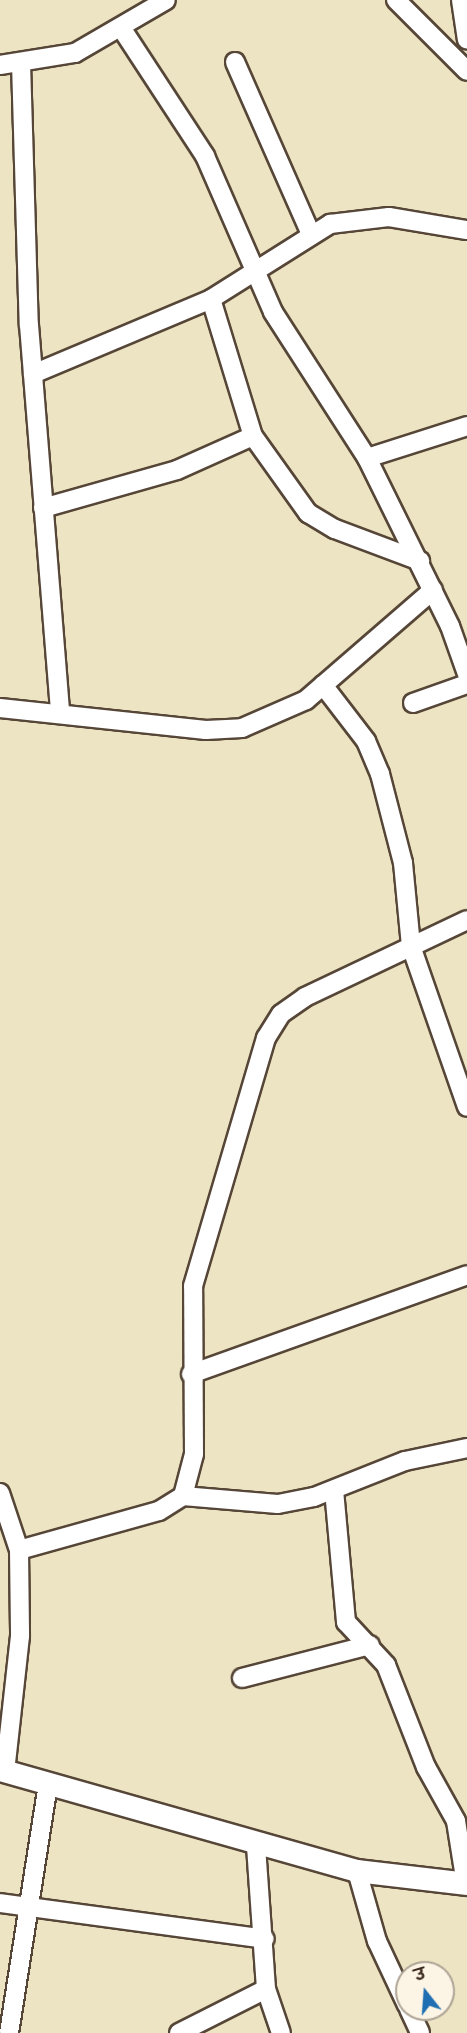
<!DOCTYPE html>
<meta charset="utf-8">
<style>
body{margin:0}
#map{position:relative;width:467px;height:2033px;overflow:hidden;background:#ece4c2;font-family:"Balsamiq Sans","Playpen Sans Deva",sans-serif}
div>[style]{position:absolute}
.roads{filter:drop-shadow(2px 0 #564637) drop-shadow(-2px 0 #564637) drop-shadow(0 2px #564637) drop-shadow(0 -2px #564637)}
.minor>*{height:18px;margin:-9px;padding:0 9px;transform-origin:9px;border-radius:9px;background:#fff}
.tertiary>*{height:22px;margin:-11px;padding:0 11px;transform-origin:11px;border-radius:11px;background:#fff}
span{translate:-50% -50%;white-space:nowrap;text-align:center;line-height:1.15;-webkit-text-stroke:4.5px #fcf5e5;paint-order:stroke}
.north{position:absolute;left:395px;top:1961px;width:60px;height:60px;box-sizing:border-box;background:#fcf5e5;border:2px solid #afa495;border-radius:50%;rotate:343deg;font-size:16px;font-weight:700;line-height:24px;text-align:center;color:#3b2a1e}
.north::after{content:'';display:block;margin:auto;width:21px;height:27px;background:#1f6fb2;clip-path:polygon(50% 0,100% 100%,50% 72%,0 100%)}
</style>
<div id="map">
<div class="roads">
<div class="minor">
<i style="left:396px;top:0;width:100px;rotate:45deg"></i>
<i style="left:461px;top:0;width:40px;rotate:81.5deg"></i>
<i style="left:122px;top:29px;width:152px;rotate:56.8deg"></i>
<i style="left:205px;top:156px;width:170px;rotate:66.4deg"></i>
<i style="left:273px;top:312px;width:174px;rotate:57.2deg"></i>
<i style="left:367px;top:458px;width:187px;rotate:63.7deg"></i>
<i style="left:450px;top:626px;width:51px;rotate:70.5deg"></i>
<i style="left:235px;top:62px;width:186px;rotate:66.2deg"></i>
<i style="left:21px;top:63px;width:262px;rotate:88.3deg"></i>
<i style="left:29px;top:325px;width:390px;rotate:85.4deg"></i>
<i style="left:0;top:65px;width:76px;rotate:-9.1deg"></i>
<i style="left:75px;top:53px;width:105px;rotate:-30.2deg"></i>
<i style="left:211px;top:299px;width:143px;rotate:73deg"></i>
<i style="left:253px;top:436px;width:95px;rotate:54.5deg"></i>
<i style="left:308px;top:513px;width:31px;rotate:31deg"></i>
<i style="left:335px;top:529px;width:91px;rotate:20.6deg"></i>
<i style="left:33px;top:374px;width:193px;rotate:-22.8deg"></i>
<i style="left:211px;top:299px;width:141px;rotate:-32.2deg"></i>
<i style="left:330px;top:224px;width:59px;rotate:-6.8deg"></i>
<i style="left:389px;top:217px;width:79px;rotate:9.5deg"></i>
<i style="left:367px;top:458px;width:105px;rotate:-17.7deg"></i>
<i style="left:43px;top:508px;width:139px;rotate:-15.8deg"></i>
<i style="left:177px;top:470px;width:83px;rotate:-24.1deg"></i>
<i style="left:323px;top:685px;width:71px;rotate:52.5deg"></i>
<i style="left:366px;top:741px;width:36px;rotate:67deg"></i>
<i style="left:380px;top:774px;width:92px;rotate:75.5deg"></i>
<i style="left:403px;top:863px;width:83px;rotate:84.5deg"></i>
<i style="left:411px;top:946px;width:170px;rotate:70.8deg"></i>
<i style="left:413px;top:703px;width:57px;rotate:-19.4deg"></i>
<i style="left:0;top:708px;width:207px;rotate:6.1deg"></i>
<i style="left:206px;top:730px;width:36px;rotate:-3deg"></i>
<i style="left:242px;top:728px;width:70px;rotate:-23.6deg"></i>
<i style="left:306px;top:700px;width:168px;rotate:-40.9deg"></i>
<i style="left:191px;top:1374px;width:293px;rotate:-19.7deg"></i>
<i style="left:334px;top:1490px;width:133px;rotate:84.8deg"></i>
<i style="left:346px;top:1622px;width:59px;rotate:47.1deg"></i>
<i style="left:386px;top:1665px;width:110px;rotate:68.6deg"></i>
<i style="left:426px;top:1767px;width:62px;rotate:60.9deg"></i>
<i style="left:456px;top:1821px;width:64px;rotate:81deg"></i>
<i style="left:0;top:1493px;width:60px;rotate:71.6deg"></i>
<i style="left:19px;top:1550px;width:86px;rotate:89.3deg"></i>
<i style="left:20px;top:1636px;width:137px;rotate:96.3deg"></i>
<i style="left:183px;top:1496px;width:95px;rotate:4.8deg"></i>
<i style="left:278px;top:1504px;width:37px;rotate:-11deg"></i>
<i style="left:314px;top:1497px;width:98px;rotate:-21.6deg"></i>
<i style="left:405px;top:1461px;width:63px;rotate:-11.8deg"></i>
<i style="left:19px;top:1550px;width:145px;rotate:-15.6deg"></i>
<i style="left:159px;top:1511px;width:28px;rotate:-32deg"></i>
<i style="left:183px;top:1496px;width:43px;rotate:-75.3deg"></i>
<i style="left:194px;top:1454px;width:168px;rotate:-90.3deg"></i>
<i style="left:193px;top:1286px;width:259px;rotate:-73.6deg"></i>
<i style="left:266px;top:1038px;width:28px;rotate:-58deg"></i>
<i style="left:281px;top:1014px;width:29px;rotate:-35deg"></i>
<i style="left:305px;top:997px;width:179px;rotate:-25.4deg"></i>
<i style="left:242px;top:1678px;width:132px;rotate:-14.5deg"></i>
<i style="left:357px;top:1871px;width:73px;rotate:74.1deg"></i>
<i style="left:377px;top:1941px;width:71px;rotate:64.9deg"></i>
<i style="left:0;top:1903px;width:267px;rotate:7.7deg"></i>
<i style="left:266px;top:1989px;width:46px;rotate:71.2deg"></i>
<i style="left:409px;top:2009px;width:26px;rotate:65deg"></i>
<i style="left:9px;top:2033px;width:253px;rotate:-81.1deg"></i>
<i style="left:179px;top:2033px;width:97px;rotate:-26.8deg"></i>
<i style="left:266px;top:1989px;width:144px;rotate:-94deg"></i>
</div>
<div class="tertiary">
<i style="left:0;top:1770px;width:371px;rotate:15.8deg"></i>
<i style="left:357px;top:1871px;width:111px;rotate:6.7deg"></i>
</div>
</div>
<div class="north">उ</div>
</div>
